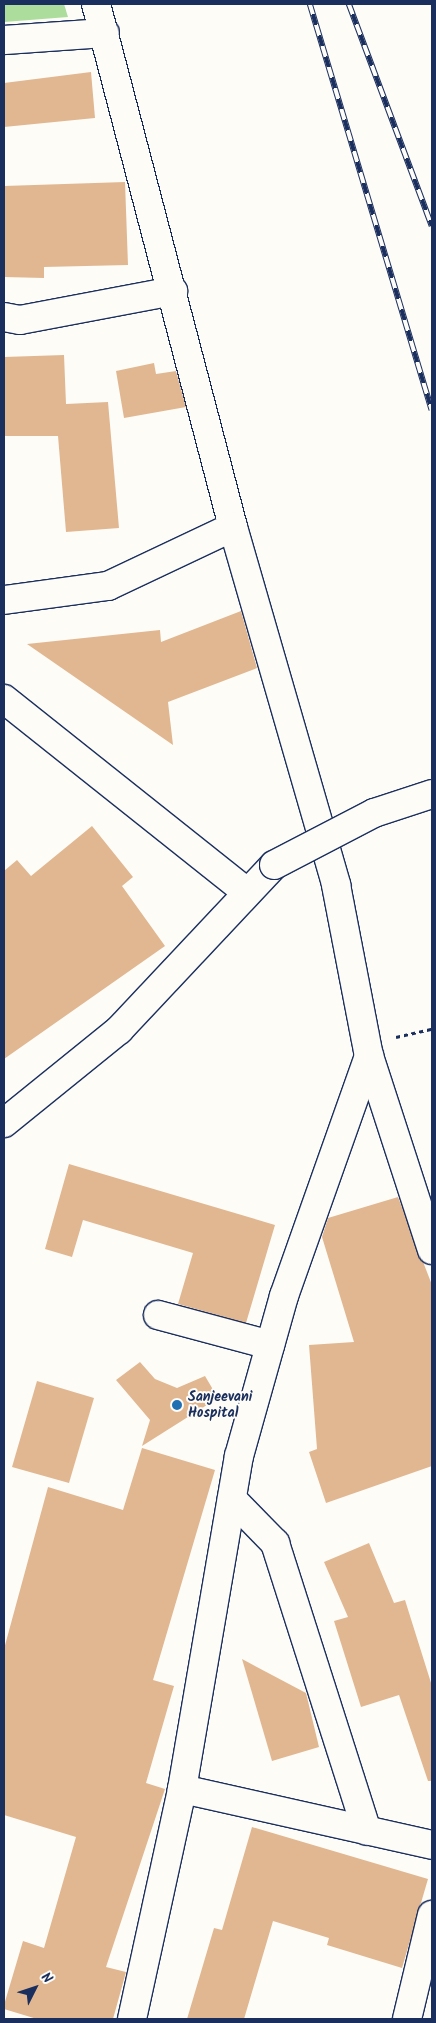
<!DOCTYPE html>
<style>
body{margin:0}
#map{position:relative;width:436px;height:2023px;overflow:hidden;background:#fdfcf7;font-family:Kalam,sans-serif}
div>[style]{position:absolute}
.green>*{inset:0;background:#acdd9d}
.building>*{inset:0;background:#e1b791}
.path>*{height:3px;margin-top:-1.5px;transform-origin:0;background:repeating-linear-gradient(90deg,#1b2f5e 0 4px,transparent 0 8px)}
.roads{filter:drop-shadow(1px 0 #1b2f5e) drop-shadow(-1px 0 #1b2f5e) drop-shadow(0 1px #1b2f5e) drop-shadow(0 -1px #1b2f5e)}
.minor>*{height:28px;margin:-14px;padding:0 14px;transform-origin:14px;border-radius:14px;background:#fdfcf7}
.major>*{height:28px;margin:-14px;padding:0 14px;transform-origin:14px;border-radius:14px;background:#fdfcf7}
.rail>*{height:5.5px;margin-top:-2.75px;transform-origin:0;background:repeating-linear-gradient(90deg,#fdfcf7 0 11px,#1b2f5e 0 22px);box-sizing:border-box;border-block:1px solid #1b2f5e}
.bridges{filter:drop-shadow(1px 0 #1b2f5e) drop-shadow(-1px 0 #1b2f5e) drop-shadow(0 1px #1b2f5e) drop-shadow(0 -1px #1b2f5e)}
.major-bridge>*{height:28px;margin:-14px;padding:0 14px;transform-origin:14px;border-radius:14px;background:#fdfcf7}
.dots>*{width:14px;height:14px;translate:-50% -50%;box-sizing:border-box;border:2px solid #fdfcf7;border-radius:50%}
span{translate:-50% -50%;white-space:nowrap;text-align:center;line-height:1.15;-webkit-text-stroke:4px #fdfcf7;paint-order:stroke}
.poi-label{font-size:14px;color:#1b2f5e;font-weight:700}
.left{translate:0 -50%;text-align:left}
.frame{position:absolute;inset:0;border:5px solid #1b2f5e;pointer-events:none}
.north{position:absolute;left:10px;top:1963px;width:50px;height:50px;-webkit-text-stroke:4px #fdfcf7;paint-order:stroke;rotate:49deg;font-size:14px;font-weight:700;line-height:20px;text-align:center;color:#1b2f5e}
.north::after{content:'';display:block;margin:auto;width:18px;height:22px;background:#1b2f5e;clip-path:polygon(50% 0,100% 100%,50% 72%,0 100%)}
</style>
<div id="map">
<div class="green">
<i style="clip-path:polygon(4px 4px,64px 4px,68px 17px,4px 22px)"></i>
</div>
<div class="building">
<i style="clip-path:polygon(91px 72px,95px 118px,4px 127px,4px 83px)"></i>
<i style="clip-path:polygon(125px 182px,128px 265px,44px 267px,44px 278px,4px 277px,4px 186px)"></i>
<i style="clip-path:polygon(64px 355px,66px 404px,108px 402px,119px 528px,66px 532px,58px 436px,4px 436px,4px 357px)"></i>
<i style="clip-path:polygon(154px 363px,156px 374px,176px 371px,186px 407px,124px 418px,116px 371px)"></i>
<i style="clip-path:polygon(241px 611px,257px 668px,168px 702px,173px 745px,27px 644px,160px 630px,161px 642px)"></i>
<i style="clip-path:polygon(92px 826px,133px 877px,122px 886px,165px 946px,4px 1059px,4px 871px,17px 860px,31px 876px)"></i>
<i style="clip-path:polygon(69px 1164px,275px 1225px,246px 1323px,178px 1304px,193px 1253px,83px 1220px,72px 1257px,45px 1249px)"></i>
<i style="clip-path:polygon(398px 1197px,432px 1285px,432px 1466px,326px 1503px,309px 1452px,317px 1449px,309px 1345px,354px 1342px,322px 1237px,328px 1218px)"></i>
<i style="clip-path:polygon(140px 1362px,155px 1379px,177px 1388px,205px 1376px,218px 1398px,142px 1446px,150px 1420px,116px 1380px)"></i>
<i style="clip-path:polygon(37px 1381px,94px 1398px,69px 1483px,12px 1467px)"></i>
<i style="clip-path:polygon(142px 1448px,215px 1470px,153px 1680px,174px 1686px,146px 1783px,165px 1789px,106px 1967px,126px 1972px,113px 2019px,37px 2019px,4px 2009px,4px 2005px,23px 1941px,44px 1948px,76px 1837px,4px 1815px,4px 1649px,48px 1487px,123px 1510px)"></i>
<i style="clip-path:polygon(369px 1543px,394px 1603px,405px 1600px,432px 1686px,432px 1781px,428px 1781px,399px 1695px,361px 1707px,334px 1621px,348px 1617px,324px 1562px)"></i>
<i style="clip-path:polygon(242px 1659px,306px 1693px,319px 1747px,272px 1761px)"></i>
<i style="clip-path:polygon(252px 1827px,428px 1879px,402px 1968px,327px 1945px,329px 1938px,273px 1921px,244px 2019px,187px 2019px,214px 1928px,222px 1930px)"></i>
</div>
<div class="path">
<i style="left:396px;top:1037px;width:37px;rotate:-13deg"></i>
</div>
<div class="roads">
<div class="minor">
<i style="left:96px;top:4px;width:541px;rotate:75.32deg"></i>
<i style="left:233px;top:527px;width:373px;rotate:73.9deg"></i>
<i style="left:336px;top:885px;width:174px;rotate:79.1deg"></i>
<i style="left:369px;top:1056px;width:204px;rotate:72deg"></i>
<i style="left:4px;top:40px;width:101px;rotate:-4deg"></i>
<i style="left:4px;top:317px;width:16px;rotate:11deg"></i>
<i style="left:20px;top:320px;width:156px;rotate:-10.7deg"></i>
<i style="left:4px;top:600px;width:105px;rotate:-7.7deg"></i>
<i style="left:108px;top:586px;width:138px;rotate:-25.3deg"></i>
<i style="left:4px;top:699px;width:310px;rotate:38.5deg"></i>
<i style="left:158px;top:1315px;width:116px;rotate:15deg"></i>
<i style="left:232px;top:1499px;width:62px;rotate:45.7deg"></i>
<i style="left:275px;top:1543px;width:302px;rotate:72.3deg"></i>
<i style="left:182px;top:1789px;width:256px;rotate:12.6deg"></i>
<i style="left:132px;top:2019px;width:235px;rotate:-77.7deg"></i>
<i style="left:182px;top:1789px;width:338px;rotate:-80.3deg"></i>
<i style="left:239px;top:1456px;width:166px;rotate:-74.3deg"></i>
<i style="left:284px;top:1296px;width:255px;rotate:-70.5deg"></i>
<i style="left:407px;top:2019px;width:107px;rotate:-76.5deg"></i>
</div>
<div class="major">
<i style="left:4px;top:1123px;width:148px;rotate:-39deg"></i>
<i style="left:119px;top:1030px;width:226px;rotate:-46.8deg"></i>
</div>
</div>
<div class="rail">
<i style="left:310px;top:4px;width:424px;rotate:73.3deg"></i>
<i style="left:349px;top:4px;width:237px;rotate:69.5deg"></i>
</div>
<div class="bridges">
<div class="major-bridge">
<i style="left:274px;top:865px;width:113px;rotate:-27.5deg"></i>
<i style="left:374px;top:813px;width:61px;rotate:-18.1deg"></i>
</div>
</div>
<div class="dots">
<i style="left:177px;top:1405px;background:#1f6fb2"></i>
</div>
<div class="poi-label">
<span class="left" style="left:188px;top:1405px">Sanjeevani<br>Hospital</span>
</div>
<div class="frame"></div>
<div class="north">N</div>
</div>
